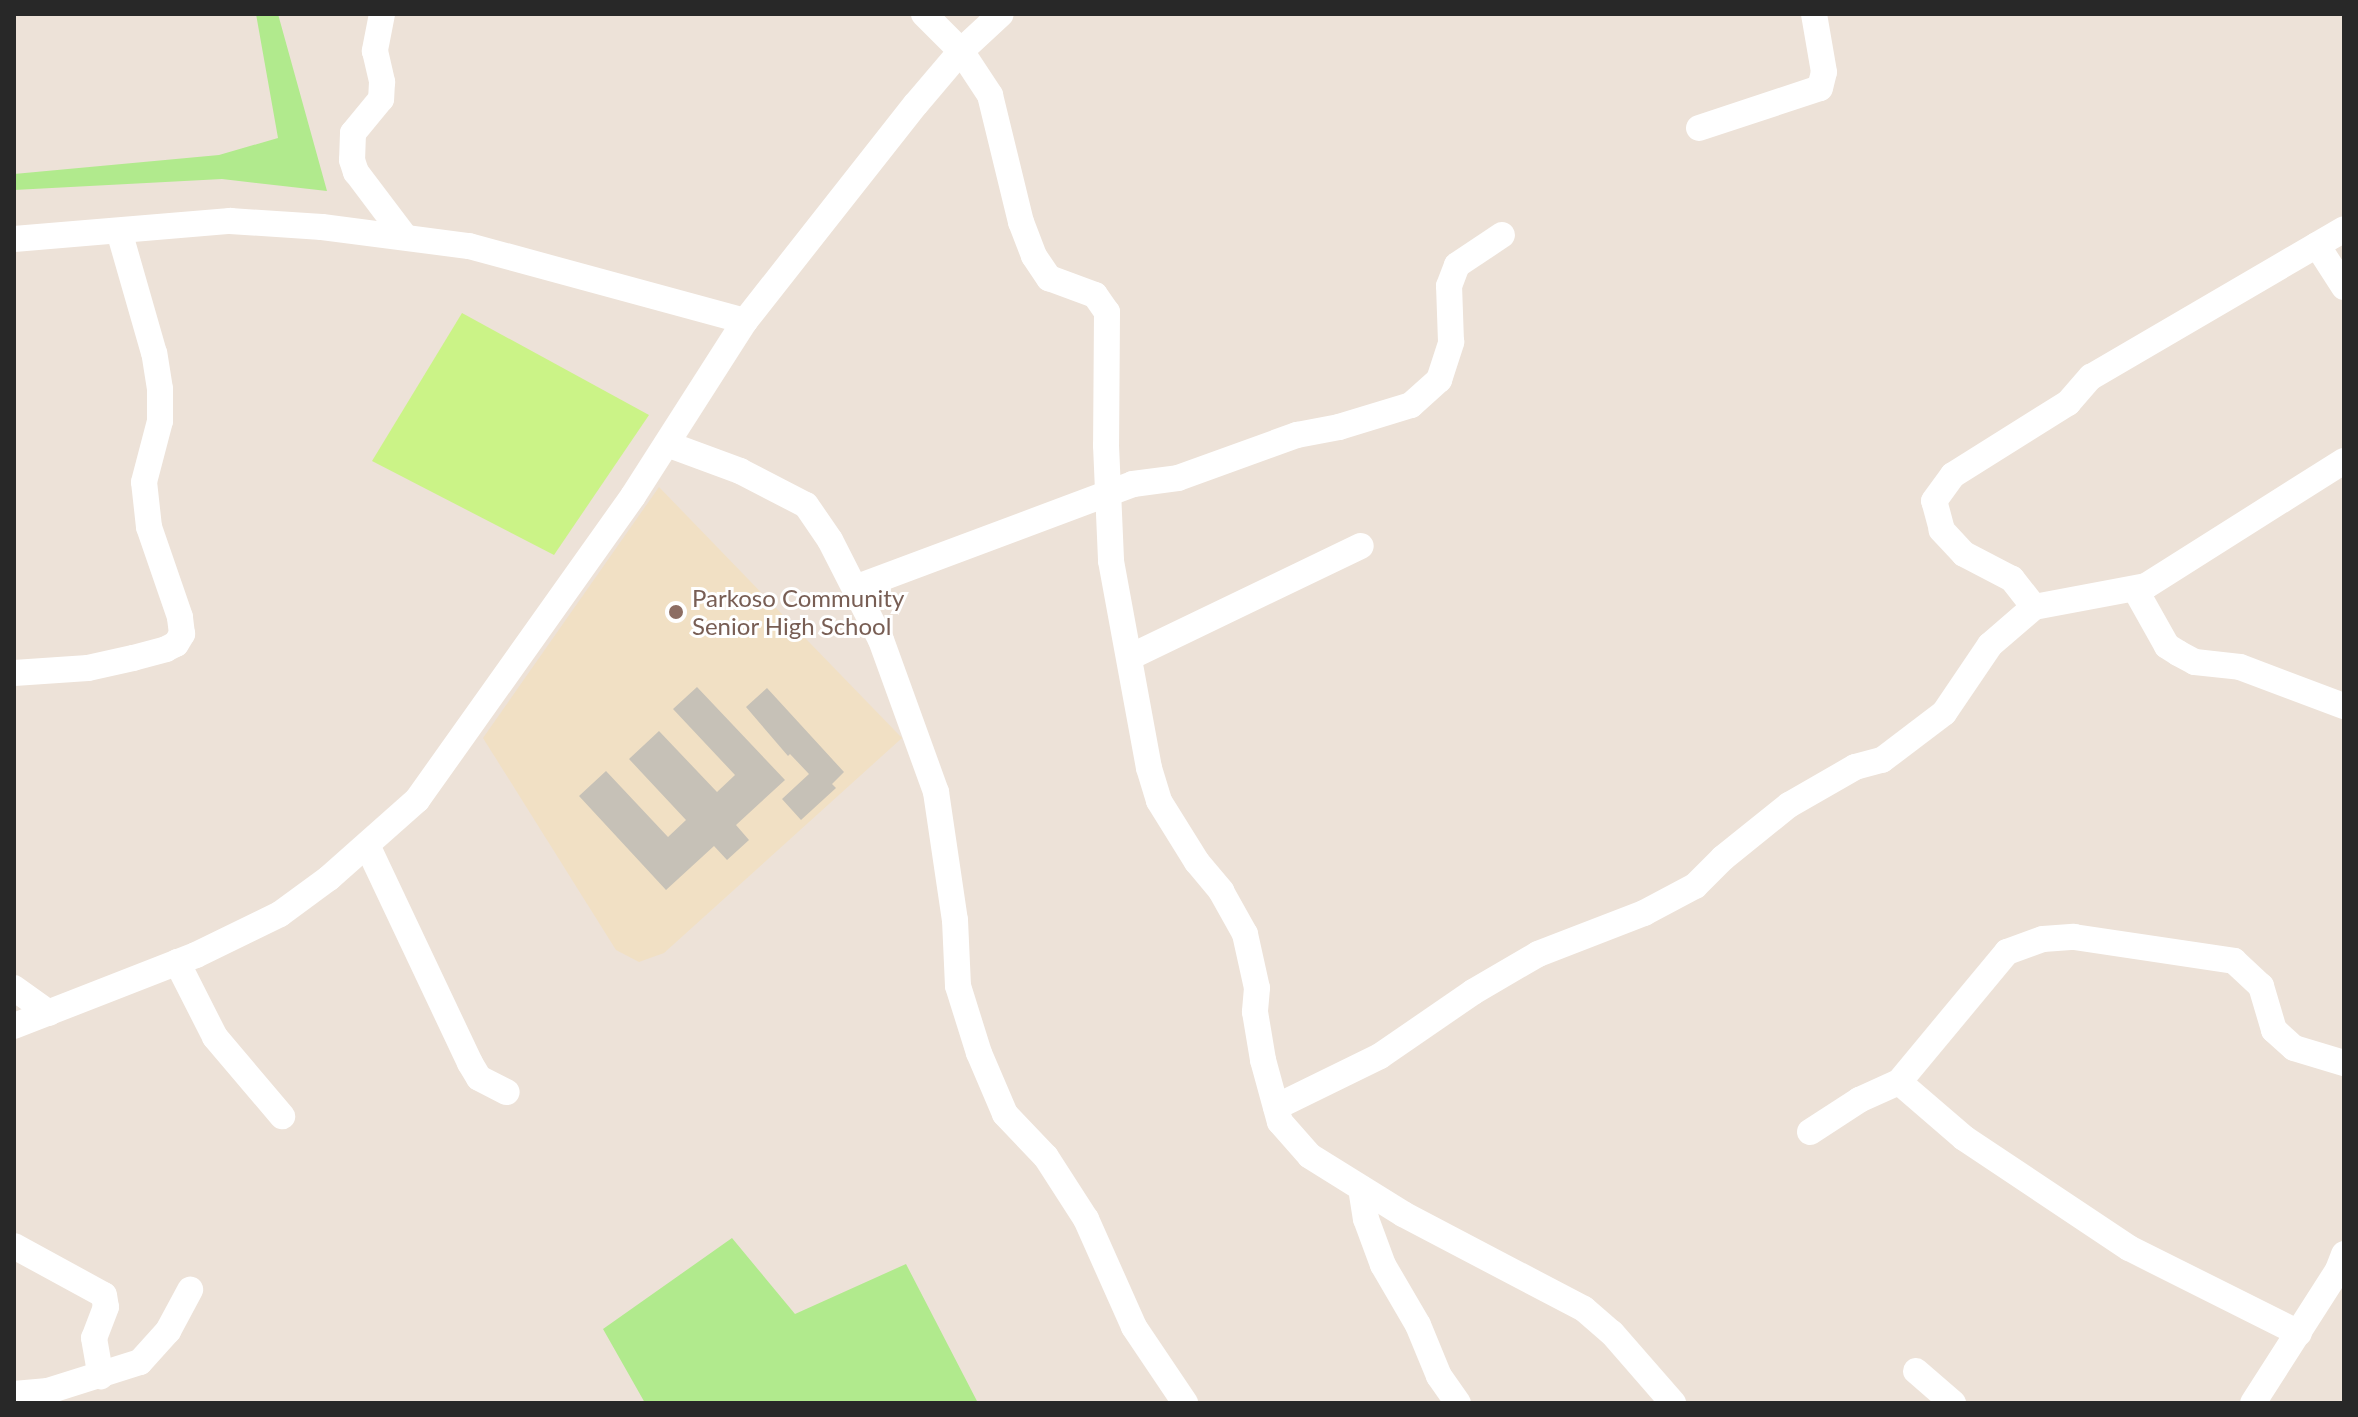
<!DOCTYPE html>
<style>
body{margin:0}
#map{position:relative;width:2358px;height:1417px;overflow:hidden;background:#ede2d8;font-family:Lato,sans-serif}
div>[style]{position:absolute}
.education>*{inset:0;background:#f1e0c4}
.green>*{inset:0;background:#b1ea8d}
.pitch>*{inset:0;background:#cbf387}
.building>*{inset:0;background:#c6c1b7}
.minor>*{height:26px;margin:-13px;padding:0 13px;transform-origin:13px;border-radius:13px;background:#fff}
.dots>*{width:22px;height:22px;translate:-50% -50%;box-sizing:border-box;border:4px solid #fff;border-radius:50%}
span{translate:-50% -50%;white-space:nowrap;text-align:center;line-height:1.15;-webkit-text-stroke:6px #fff;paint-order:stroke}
.education-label{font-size:24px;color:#785e54}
.left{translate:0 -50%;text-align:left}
.frame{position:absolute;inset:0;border:16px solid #282828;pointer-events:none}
</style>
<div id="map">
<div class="education">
<i style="clip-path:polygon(659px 487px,902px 738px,664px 953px,639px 962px,616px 950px,483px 738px)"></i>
</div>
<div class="green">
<i style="clip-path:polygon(256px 14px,278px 14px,327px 191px,222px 179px,14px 190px,14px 174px,219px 155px,278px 138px)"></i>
<i style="clip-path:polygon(732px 1238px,795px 1314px,906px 1264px,978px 1403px,645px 1403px,603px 1329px)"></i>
</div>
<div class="pitch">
<i style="clip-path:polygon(462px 313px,649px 415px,554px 555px,372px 461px)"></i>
</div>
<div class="building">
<i style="clip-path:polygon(697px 687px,785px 780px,736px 825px,749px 840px,727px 860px,714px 846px,666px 890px,579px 796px,606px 771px,668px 837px,686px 820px,629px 759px,659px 731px,717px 792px,735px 775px,673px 709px)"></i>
<i style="clip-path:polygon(767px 688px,844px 772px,832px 784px,836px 788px,801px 820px,782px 799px,809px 774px,790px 754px,788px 756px,746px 707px)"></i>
</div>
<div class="minor">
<i style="left:382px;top:14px;width:38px;rotate:101deg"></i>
<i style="left:375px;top:51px;width:32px;rotate:77deg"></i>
<i style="left:382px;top:82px;width:17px;rotate:93deg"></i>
<i style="left:381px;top:99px;width:44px;rotate:129.5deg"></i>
<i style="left:353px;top:133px;width:27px;rotate:92deg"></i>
<i style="left:352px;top:160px;width:13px;rotate:72deg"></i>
<i style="left:356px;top:172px;width:81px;rotate:53deg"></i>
<i style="left:924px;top:14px;width:52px;rotate:45deg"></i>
<i style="left:961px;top:51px;width:53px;rotate:56.6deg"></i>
<i style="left:990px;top:95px;width:131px;rotate:76.3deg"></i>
<i style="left:1021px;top:222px;width:36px;rotate:69deg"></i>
<i style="left:1034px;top:256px;width:27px;rotate:56deg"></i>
<i style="left:1049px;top:278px;width:49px;rotate:20.3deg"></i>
<i style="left:1095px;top:295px;width:21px;rotate:55deg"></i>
<i style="left:1107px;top:312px;width:133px;rotate:90.4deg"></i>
<i style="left:1106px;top:445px;width:116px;rotate:87.5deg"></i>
<i style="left:1111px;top:561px;width:210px;rotate:79.6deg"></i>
<i style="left:1149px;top:768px;width:34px;rotate:73deg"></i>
<i style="left:1159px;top:801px;width:72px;rotate:58.1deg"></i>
<i style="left:1197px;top:862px;width:38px;rotate:50deg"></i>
<i style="left:1221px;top:891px;width:49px;rotate:60.8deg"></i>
<i style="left:1245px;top:934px;width:55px;rotate:77.5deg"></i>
<i style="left:1257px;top:988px;width:24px;rotate:95deg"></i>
<i style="left:1255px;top:1012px;width:49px;rotate:80.5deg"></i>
<i style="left:1263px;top:1060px;width:64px;rotate:74.7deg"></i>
<i style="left:1280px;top:1122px;width:45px;rotate:48.6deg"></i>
<i style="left:1310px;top:1156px;width:110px;rotate:31.9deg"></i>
<i style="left:1403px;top:1214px;width:204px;rotate:27.7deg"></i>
<i style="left:1584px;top:1309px;width:37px;rotate:41deg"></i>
<i style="left:1612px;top:1333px;width:93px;rotate:48.9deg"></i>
<i style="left:1699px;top:128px;width:127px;rotate:-18.3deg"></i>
<i style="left:1820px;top:88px;width:16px;rotate:-76deg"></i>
<i style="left:1824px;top:72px;width:59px;rotate:-99.8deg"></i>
<i style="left:14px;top:239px;width:217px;rotate:-4.8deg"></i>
<i style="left:230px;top:221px;width:92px;rotate:3.7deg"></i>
<i style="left:322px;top:227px;width:148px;rotate:7.4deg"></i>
<i style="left:469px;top:246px;width:286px;rotate:15.2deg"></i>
<i style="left:2317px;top:245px;width:50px;rotate:57.3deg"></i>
<i style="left:667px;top:444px;width:78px;rotate:20.3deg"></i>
<i style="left:740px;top:471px;width:74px;rotate:27.3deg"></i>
<i style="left:806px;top:505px;width:42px;rotate:55.6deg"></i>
<i style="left:830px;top:540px;width:112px;rotate:63deg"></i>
<i style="left:881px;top:640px;width:162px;rotate:70.1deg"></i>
<i style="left:936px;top:792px;width:129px;rotate:81.6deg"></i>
<i style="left:955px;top:920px;width:66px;rotate:87.4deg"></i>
<i style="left:958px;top:986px;width:70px;rotate:72.6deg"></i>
<i style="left:979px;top:1053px;width:66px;rotate:66.9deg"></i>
<i style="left:1005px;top:1114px;width:59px;rotate:46.4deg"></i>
<i style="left:1046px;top:1157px;width:74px;rotate:57.2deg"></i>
<i style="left:1086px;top:1219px;width:118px;rotate:66deg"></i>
<i style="left:1134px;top:1327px;width:92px;rotate:56.1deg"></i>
<i style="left:855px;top:588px;width:297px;rotate:-20.5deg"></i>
<i style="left:1133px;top:484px;width:45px;rotate:-7.6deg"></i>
<i style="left:1178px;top:478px;width:127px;rotate:-19.9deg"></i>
<i style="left:1297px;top:435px;width:43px;rotate:-10.8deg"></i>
<i style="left:1339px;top:427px;width:75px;rotate:-17deg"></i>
<i style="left:1411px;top:405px;width:38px;rotate:-42deg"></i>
<i style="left:1439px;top:380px;width:40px;rotate:-72deg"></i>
<i style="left:1451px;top:342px;width:56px;rotate:-92deg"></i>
<i style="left:1449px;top:286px;width:22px;rotate:-69deg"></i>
<i style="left:1457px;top:265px;width:54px;rotate:-33.7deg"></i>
<i style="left:2135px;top:589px;width:65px;rotate:60.7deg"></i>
<i style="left:2167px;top:646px;width:13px;rotate:32deg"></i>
<i style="left:2178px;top:653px;width:19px;rotate:28deg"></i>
<i style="left:2195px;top:662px;width:45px;rotate:6.3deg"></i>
<i style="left:2240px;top:667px;width:111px;rotate:20.6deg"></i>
<i style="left:2034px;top:607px;width:114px;rotate:-10.6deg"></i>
<i style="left:2146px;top:586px;width:234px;rotate:-32.3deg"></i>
<i style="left:1130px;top:657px;width:256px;rotate:-25.7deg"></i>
<i style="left:14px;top:673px;width:74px;rotate:-3.9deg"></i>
<i style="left:88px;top:668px;width:46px;rotate:-12.5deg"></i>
<i style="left:133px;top:658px;width:34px;rotate:-15deg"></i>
<i style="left:166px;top:649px;width:11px;rotate:-27deg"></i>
<i style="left:176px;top:644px;width:12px;rotate:-59deg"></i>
<i style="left:182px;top:634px;width:17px;rotate:-97deg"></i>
<i style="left:180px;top:617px;width:95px;rotate:-109deg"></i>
<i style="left:149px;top:527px;width:45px;rotate:-96.3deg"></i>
<i style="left:144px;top:482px;width:63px;rotate:-75.3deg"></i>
<i style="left:160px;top:421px;width:32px;rotate:-90deg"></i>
<i style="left:160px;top:389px;width:36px;rotate:-99deg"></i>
<i style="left:154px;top:353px;width:127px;rotate:-106deg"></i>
<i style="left:367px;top:845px;width:241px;rotate:64.7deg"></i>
<i style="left:470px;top:1063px;width:17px;rotate:59deg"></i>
<i style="left:479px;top:1078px;width:31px;rotate:27deg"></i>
<i style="left:177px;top:962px;width:84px;rotate:63.1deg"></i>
<i style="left:215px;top:1037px;width:104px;rotate:49.7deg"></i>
<i style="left:14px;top:988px;width:43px;rotate:35.5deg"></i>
<i style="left:14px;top:1026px;width:195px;rotate:-21.3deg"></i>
<i style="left:196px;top:955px;width:93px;rotate:-26deg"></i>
<i style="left:280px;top:914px;width:61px;rotate:-36.3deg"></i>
<i style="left:329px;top:878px;width:118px;rotate:-41.6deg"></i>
<i style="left:417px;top:800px;width:373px;rotate:-54.6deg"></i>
<i style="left:633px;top:496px;width:208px;rotate:-57.4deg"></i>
<i style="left:745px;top:321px;width:276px;rotate:-51.8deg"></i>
<i style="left:916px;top:104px;width:70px;rotate:-49.7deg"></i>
<i style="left:961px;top:51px;width:54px;rotate:-42.8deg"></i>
<i style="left:1899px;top:1082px;width:86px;rotate:40.7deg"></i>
<i style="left:1964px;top:1138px;width:198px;rotate:33.7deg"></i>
<i style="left:2129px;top:1248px;width:190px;rotate:26.6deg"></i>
<i style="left:1276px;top:1107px;width:116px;rotate:-26.1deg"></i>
<i style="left:1380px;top:1056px;width:113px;rotate:-34.5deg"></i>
<i style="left:1473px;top:992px;width:75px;rotate:-30.3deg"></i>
<i style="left:1538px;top:954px;width:114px;rotate:-21.1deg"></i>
<i style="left:1644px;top:913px;width:58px;rotate:-27.9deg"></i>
<i style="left:1695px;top:886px;width:40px;rotate:-45deg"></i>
<i style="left:1723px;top:858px;width:85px;rotate:-38.8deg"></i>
<i style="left:1789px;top:805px;width:76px;rotate:-29.9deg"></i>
<i style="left:1855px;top:767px;width:28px;rotate:-15deg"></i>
<i style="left:1882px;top:760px;width:78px;rotate:-37.2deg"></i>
<i style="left:1944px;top:713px;width:82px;rotate:-55.9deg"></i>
<i style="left:1990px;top:645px;width:58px;rotate:-40.8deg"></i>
<i style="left:2034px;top:607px;width:36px;rotate:-128deg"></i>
<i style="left:2012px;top:579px;width:54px;rotate:-152.5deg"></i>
<i style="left:1964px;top:554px;width:33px;rotate:-133deg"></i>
<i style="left:1942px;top:530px;width:30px;rotate:-105deg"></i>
<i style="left:1934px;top:501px;width:32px;rotate:-54deg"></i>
<i style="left:1953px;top:475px;width:136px;rotate:-32.1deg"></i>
<i style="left:2068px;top:403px;width:35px;rotate:-49deg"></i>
<i style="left:2091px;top:377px;width:293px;rotate:-30.3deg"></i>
<i style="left:1810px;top:1132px;width:59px;rotate:-33.1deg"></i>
<i style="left:1859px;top:1100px;width:44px;rotate:-24.2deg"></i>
<i style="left:1899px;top:1082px;width:169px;rotate:-50.3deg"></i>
<i style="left:2007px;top:952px;width:38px;rotate:-20deg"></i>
<i style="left:2043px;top:939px;width:31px;rotate:-4deg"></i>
<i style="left:2074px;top:937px;width:162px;rotate:8.5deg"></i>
<i style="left:2234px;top:961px;width:37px;rotate:43deg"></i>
<i style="left:2261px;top:986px;width:46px;rotate:73.5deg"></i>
<i style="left:2274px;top:1030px;width:27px;rotate:42deg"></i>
<i style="left:2294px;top:1048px;width:52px;rotate:16.7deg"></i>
<i style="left:1361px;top:1188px;width:31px;rotate:81deg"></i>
<i style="left:1366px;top:1219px;width:49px;rotate:69.7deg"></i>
<i style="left:1383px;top:1265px;width:69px;rotate:59.7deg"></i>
<i style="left:1418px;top:1325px;width:55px;rotate:67.6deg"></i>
<i style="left:1439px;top:1376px;width:33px;rotate:55deg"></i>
<i style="left:14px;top:1246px;width:102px;rotate:28.6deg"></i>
<i style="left:104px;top:1295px;width:12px;rotate:81deg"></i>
<i style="left:106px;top:1307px;width:33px;rotate:111deg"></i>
<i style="left:94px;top:1338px;width:39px;rotate:80deg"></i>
<i style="left:1916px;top:1371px;width:49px;rotate:40.9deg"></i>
<i style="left:14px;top:1394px;width:34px;rotate:-5deg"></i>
<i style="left:48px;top:1391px;width:96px;rotate:-17.5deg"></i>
<i style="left:140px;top:1362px;width:42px;rotate:-47.9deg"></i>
<i style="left:168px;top:1331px;width:47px;rotate:-61.8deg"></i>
<i style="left:2253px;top:1403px;width:158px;rotate:-57.4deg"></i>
<i style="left:2338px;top:1270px;width:17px;rotate:-69deg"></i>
</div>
<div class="dots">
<i style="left:676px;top:612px;background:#8d6e63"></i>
</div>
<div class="education-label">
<span class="left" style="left:692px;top:612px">Parkoso Community<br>Senior High School</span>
</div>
<div class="frame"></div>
</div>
